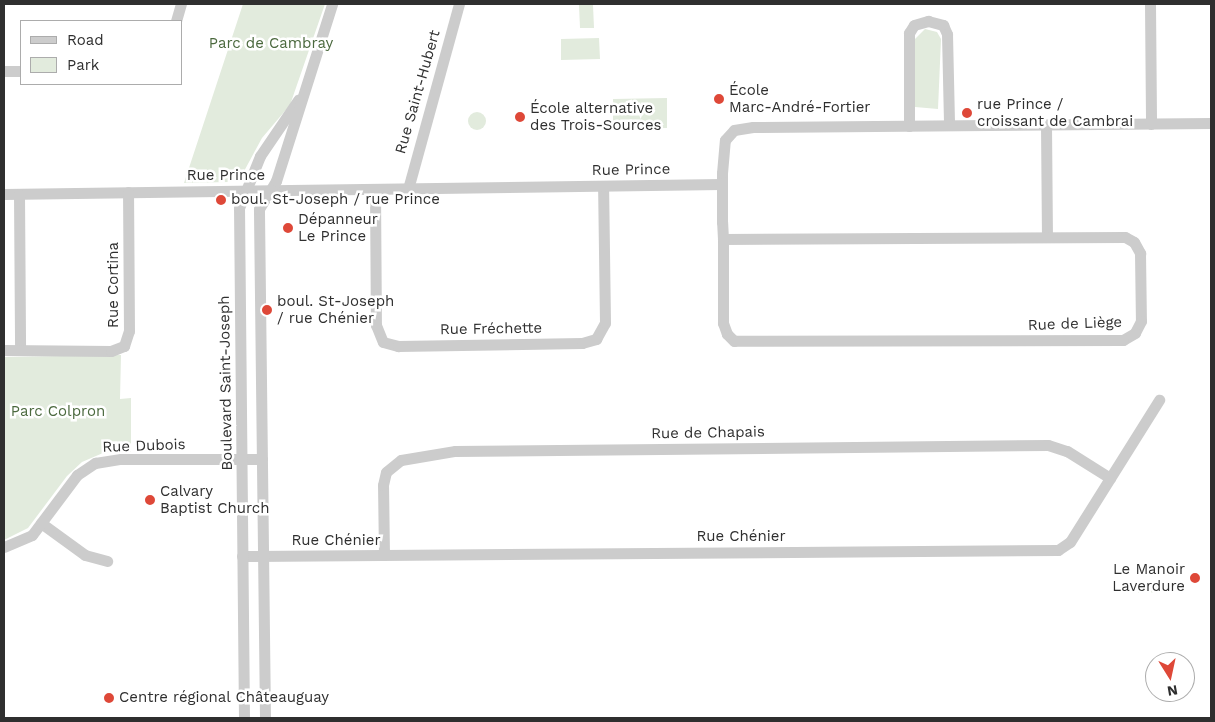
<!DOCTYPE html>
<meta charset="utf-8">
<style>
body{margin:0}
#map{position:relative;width:1215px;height:722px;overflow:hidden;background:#fff;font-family:"Work Sans",sans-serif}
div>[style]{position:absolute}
.green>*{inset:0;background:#e2ebdd}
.round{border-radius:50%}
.minor>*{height:11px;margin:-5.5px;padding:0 5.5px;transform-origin:5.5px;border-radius:5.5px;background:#ccc}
.dots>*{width:14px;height:14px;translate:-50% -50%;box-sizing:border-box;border:2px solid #fff;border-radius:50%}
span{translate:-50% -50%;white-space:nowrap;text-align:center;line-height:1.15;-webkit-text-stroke:5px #fff;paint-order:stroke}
.park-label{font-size:15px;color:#4b693e}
.poi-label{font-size:15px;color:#2f2f2f}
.left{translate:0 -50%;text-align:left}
.right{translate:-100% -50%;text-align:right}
.street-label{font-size:15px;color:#2f2f2f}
.frame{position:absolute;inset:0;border:5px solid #2f2f2f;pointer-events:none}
.legend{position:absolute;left:20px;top:20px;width:162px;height:65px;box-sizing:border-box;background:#fff;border:1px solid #acacac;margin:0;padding:6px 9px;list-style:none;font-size:15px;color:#2f2f2f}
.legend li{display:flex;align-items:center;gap:10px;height:25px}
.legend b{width:25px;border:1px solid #acacac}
.north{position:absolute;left:1145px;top:652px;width:50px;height:50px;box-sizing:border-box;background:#fff;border:1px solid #acacac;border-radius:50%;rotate:170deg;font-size:14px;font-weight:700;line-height:20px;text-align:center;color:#2f2f2f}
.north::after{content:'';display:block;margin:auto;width:18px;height:22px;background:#de4838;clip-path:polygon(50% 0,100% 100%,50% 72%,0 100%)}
</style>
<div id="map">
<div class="green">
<i style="clip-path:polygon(243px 4px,325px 4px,290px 105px,262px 138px,242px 175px,229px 182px,184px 183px)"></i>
<i style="clip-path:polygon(579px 5px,593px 5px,594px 28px,580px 28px)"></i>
<i style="clip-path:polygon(925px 29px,937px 32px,941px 39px,938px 109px,915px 107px,915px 39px)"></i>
<i style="clip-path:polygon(599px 38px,600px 59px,561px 60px,561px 39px)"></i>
<i style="clip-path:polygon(667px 98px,667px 128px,613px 129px,613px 99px)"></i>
<i class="round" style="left:468px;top:112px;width:18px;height:18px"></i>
<i style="clip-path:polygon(121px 355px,120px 399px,131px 398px,131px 452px,103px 453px,82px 462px,67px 476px,28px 528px,4px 540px,4px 357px)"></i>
<i style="clip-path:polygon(1160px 581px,1161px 592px,1138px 593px,1138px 582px)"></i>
</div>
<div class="minor">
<i style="left:1150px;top:4px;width:120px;rotate:89.5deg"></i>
<i style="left:176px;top:21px;width:18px;rotate:-74deg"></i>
<i style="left:4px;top:71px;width:17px"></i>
<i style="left:1046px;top:125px;width:111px;rotate:89.5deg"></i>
<i style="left:909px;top:126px;width:93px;rotate:-90deg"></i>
<i style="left:909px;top:33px;width:9px;rotate:-58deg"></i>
<i style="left:914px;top:25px;width:15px;rotate:-16deg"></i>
<i style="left:928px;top:21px;width:16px;rotate:15deg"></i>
<i style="left:943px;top:25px;width:10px;rotate:66deg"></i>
<i style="left:947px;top:34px;width:91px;rotate:88.7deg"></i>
<i style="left:408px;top:189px;width:192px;rotate:-74.6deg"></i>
<i style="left:375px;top:190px;width:135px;rotate:89.6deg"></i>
<i style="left:376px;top:325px;width:18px;rotate:68deg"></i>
<i style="left:383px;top:342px;width:16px;rotate:15deg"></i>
<i style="left:398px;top:346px;width:184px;rotate:-0.9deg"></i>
<i style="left:582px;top:343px;width:15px;rotate:-16deg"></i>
<i style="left:596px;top:339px;width:18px;rotate:-61deg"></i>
<i style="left:605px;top:323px;width:137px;rotate:-90.8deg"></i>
<i style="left:4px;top:194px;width:718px;rotate:-0.8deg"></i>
<i style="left:19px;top:194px;width:156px;rotate:89.6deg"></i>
<i style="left:723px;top:239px;width:402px;rotate:-0.3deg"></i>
<i style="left:1125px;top:237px;width:10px;rotate:29deg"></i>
<i style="left:1134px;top:242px;width:13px;rotate:61deg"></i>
<i style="left:1140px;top:253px;width:68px;rotate:89.2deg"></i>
<i style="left:1141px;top:321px;width:13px;rotate:117deg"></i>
<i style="left:1135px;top:333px;width:14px;rotate:150deg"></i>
<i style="left:1123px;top:340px;width:389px;rotate:179.9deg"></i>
<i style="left:734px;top:341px;width:10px;rotate:-135deg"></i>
<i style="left:727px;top:334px;width:12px;rotate:-110deg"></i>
<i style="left:723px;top:323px;width:84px;rotate:-90deg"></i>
<i style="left:723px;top:239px;width:17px;rotate:-93deg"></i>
<i style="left:722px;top:222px;width:49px;rotate:-90deg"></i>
<i style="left:722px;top:173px;width:33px;rotate:-85deg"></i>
<i style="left:725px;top:140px;width:13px;rotate:-48deg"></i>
<i style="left:734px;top:130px;width:19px;rotate:-9deg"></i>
<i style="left:753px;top:127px;width:458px;rotate:-0.5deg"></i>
<i style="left:4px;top:350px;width:107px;rotate:0.5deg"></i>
<i style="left:111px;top:351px;width:14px;rotate:-21deg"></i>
<i style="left:124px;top:346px;width:16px;rotate:-72deg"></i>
<i style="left:129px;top:331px;width:139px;rotate:-90.4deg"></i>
<i style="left:41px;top:523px;width:54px;rotate:36deg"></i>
<i style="left:85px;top:555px;width:23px;rotate:15deg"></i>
<i style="left:4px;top:547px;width:30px;rotate:-23deg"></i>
<i style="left:32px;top:535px;width:75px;rotate:-53.1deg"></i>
<i style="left:77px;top:475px;width:22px;rotate:-34deg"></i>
<i style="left:95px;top:463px;width:26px;rotate:-9deg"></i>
<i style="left:121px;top:459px;width:141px"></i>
<i style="left:384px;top:555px;width:70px;rotate:-90.8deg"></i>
<i style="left:383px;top:485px;width:13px;rotate:-77deg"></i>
<i style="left:386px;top:472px;width:19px;rotate:-39deg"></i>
<i style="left:401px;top:460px;width:55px;rotate:-9.5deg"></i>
<i style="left:455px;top:451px;width:593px;rotate:-0.58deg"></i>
<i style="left:1048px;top:445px;width:20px;rotate:18deg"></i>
<i style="left:1067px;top:451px;width:51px;rotate:32.1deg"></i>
<i style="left:242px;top:556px;width:816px;rotate:-0.42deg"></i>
<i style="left:1058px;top:550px;width:14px;rotate:-34deg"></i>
<i style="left:1070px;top:542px;width:168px;rotate:-57.9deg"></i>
<i style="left:244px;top:718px;width:510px;rotate:-90.56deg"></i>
<i style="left:239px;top:208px;width:56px;rotate:-68deg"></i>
<i style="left:260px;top:156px;width:68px;rotate:-55.8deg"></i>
<i style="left:265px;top:718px;width:509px;rotate:-90.68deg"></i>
<i style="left:259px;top:209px;width:33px;rotate:-59deg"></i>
<i style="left:276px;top:181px;width:186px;rotate:-72.4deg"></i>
</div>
<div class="dots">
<i style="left:719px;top:99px;background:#de4838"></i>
<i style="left:967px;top:113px;background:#de4838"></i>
<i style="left:520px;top:117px;background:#de4838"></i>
<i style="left:221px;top:200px;background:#de4838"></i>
<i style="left:288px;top:228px;background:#de4838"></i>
<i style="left:267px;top:310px;background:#de4838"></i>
<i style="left:150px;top:500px;background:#de4838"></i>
<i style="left:1195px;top:578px;background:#de4838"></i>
<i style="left:109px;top:698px;background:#de4838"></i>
</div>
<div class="park-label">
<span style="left:271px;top:44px">Parc de Cambray</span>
<span style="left:58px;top:412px">Parc Colpron</span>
</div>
<div class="poi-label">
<span class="left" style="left:729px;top:99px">École<br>Marc-André-Fortier</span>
<span class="left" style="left:977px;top:113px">rue Prince /<br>croissant de Cambrai</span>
<span class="left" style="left:530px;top:117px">École alternative<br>des Trois-Sources</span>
<span class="left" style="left:231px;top:200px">boul. St-Joseph / rue Prince</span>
<span class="left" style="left:298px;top:228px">Dépanneur<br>Le Prince</span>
<span class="left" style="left:277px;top:310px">boul. St-Joseph<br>/ rue Chénier</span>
<span class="left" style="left:160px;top:500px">Calvary<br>Baptist Church</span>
<span class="right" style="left:1185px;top:578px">Le Manoir<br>Laverdure</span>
<span class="left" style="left:119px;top:698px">Centre régional Châteauguay</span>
</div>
<div class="street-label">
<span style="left:418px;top:92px;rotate:-74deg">Rue Saint-Hubert</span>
<span style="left:631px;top:170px;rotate:-1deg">Rue Prince</span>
<span style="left:226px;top:176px">Rue Prince</span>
<span style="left:114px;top:285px;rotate:-90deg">Rue Cortina</span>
<span style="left:1075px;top:324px;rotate:-2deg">Rue de Liège</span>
<span style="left:491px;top:329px;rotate:-1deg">Rue Fréchette</span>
<span style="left:226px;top:383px;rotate:-91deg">Boulevard Saint-Joseph</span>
<span style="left:708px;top:433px;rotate:-1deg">Rue de Chapais</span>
<span style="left:144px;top:446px;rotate:-2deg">Rue Dubois</span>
<span style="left:741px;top:537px">Rue Chénier</span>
<span style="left:336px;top:541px">Rue Chénier</span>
</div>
<div class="frame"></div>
<ul class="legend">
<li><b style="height:6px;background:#ccc"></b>Road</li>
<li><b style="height:14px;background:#e2ebdd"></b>Park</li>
</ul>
<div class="north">N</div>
</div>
